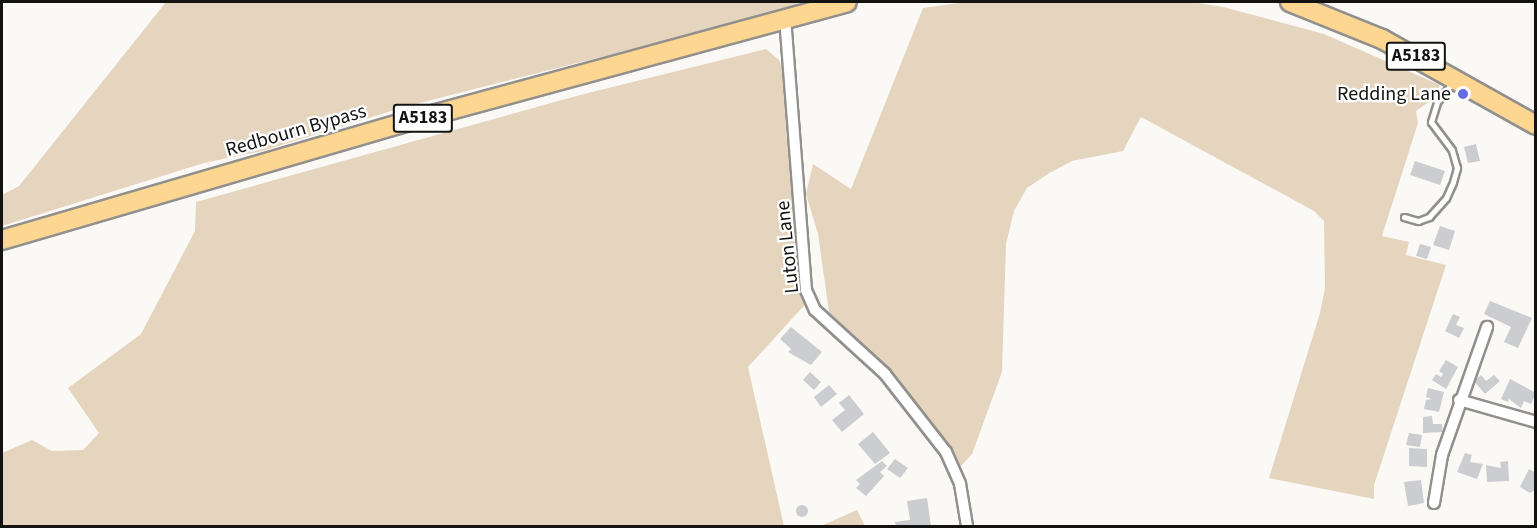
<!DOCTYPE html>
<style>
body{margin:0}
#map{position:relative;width:1537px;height:528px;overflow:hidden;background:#fbf9f6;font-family:"Source Sans 3",sans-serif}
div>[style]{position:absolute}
.green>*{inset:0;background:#e5d5be}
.building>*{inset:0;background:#cccdd0}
.round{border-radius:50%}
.roads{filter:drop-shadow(2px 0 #92908d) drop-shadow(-2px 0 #92908d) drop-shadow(0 2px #92908d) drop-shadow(0 -2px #92908d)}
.lane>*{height:5px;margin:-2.5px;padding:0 2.5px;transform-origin:2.5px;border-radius:2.5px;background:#fff}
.street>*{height:10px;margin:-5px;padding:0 5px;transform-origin:5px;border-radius:5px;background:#fff}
.primary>*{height:18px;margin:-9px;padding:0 9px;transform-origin:9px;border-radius:9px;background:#fdd691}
.dots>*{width:16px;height:16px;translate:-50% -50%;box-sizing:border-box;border:3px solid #fff;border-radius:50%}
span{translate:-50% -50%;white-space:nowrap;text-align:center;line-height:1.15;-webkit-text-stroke:4.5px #fff;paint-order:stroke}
.shield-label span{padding:2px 4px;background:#fff;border:2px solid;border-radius:4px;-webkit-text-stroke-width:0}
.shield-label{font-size:18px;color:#131312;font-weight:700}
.poi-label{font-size:20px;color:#131312}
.right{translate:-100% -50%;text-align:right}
.street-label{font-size:20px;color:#131312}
.frame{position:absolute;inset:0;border:3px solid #131312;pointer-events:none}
</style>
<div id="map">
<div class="green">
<i style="clip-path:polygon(166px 2px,798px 2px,798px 7px,404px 107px,262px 151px,204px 163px,2px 226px,2px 195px,19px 186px)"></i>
<i style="clip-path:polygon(966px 2px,1192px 2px,1223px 7px,1324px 34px,1440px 85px,1433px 99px,1416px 111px,1418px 123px,1382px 236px,1409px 242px,1406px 255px,1446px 265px,1374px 485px,1374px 499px,1269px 478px,1320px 313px,1325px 288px,1324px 221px,1314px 211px,1141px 117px,1123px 151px,1072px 161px,1048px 174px,1027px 188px,1014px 211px,1006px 244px,1002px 372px,972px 454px,961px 466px,907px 393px,829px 312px,818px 234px,806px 194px,813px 164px,851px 189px,923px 8px)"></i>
<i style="clip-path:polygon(766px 49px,779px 60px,784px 74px,786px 132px,810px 299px,748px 367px,784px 526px,2px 526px,2px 453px,32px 440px,52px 451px,83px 450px,99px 433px,68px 388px,141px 334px,195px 231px,196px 202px,580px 95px)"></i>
<i style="clip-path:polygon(857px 510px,865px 526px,821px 526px)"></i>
</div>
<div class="building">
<i style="clip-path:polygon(1476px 144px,1480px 161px,1468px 163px,1464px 147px)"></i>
<i style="clip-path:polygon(1415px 161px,1445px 171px,1440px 185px,1410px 175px)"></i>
<i style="clip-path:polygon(1440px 226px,1455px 231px,1449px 250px,1433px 245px)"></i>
<i style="clip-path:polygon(1420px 244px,1431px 247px,1427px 259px,1416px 256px)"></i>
<i style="clip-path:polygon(1490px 301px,1532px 318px,1518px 348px,1504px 342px,1511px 327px,1484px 314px)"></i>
<i style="clip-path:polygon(1453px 314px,1460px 317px,1456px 325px,1464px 328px,1459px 338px,1445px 331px)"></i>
<i style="clip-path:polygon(791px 327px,822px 352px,811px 365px,788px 352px,791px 349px,780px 339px)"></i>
<i style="clip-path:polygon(1446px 360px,1458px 367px,1446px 389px,1432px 380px,1436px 374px,1441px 377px,1443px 374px,1439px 371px)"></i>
<i style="clip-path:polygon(810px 372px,821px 382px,814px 390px,803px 380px)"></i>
<i style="clip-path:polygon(1481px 375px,1486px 381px,1494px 375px,1500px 381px,1485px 394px,1474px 381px)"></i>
<i style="clip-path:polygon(1510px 379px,1536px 393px,1531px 404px,1524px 401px,1521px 408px,1509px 399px,1508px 402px,1501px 399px)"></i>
<i style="clip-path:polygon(829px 385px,837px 394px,821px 407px,814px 397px)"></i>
<i style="clip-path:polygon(1428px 388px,1444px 392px,1439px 412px,1424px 409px,1426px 400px,1432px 399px,1426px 397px)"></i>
<i style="clip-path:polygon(849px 395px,864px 414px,842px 432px,832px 420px,845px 410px,839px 403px)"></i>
<i style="clip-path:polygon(1432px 416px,1433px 424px,1442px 424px,1443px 432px,1423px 433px,1423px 417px)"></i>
<i style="clip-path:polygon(873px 432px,890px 453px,875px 464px,858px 444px)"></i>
<i style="clip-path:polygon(1409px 433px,1422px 435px,1420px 447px,1406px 445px)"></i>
<i style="clip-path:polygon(1409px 448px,1427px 449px,1427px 467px,1409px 466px)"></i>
<i style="clip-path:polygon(1465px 453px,1472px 455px,1470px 462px,1483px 464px,1477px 479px,1457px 472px)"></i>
<i style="clip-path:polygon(895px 459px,908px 468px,900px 478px,887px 469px)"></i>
<i style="clip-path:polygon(882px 461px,887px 466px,880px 472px,884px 476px,866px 496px,856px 488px,860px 484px,856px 480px)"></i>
<i style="clip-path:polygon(1508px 461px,1509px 481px,1487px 482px,1486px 465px,1501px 468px,1500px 462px)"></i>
<i style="clip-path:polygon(1529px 469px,1536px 473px,1536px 489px,1530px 493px,1520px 487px)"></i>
<i style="clip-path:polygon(1421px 480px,1424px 503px,1408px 506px,1404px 482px)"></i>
<i style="clip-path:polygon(927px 498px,931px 526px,896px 526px,895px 522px,910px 520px,907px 501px)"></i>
<i class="round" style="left:796px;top:505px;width:12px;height:12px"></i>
</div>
<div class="roads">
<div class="lane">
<i style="left:1404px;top:217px;width:15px;rotate:16deg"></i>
<i style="left:1418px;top:221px;width:12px;rotate:-20deg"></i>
<i style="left:1429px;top:217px;width:25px;rotate:-48deg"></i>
<i style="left:1446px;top:198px;width:17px;rotate:-66deg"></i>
<i style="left:1453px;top:182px;width:15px;rotate:-74deg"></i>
<i style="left:1457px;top:168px;width:19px;rotate:-106deg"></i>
<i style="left:1452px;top:150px;width:35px;rotate:-127deg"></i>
<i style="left:1431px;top:122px;width:21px;rotate:-73deg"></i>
<i style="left:1437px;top:102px;width:26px;rotate:-51deg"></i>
</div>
<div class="street">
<i style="left:785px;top:17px;width:274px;rotate:85.6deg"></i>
<i style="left:806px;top:290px;width:22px;rotate:66deg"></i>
<i style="left:815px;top:310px;width:95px;rotate:42.4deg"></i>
<i style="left:885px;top:374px;width:99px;rotate:52deg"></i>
<i style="left:946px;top:452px;width:35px;rotate:66deg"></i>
<i style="left:960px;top:484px;width:43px;rotate:80.5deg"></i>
<i style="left:1459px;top:400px;width:80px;rotate:15.9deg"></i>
<i style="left:1434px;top:503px;width:49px;rotate:-80.5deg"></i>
<i style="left:1442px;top:455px;width:136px;rotate:-70.6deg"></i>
</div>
<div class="primary">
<i style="left:1290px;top:2px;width:99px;rotate:21.9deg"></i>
<i style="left:1382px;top:39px;width:176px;rotate:29.2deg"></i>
<i style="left:2px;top:240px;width:414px;rotate:-16.3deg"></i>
<i style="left:399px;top:124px;width:464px;rotate:-15.2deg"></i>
</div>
</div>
<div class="dots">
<i style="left:1463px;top:94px;background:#676ae3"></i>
</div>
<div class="shield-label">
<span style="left:1416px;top:56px">A5183</span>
<span style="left:423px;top:118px">A5183</span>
</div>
<div class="poi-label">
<span class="right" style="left:1451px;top:94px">Redding Lane</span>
</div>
<div class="street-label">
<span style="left:296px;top:131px;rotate:-16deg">Redbourn Bypass</span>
<span style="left:788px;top:247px;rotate:-96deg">Luton Lane</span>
</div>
<div class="frame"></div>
</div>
